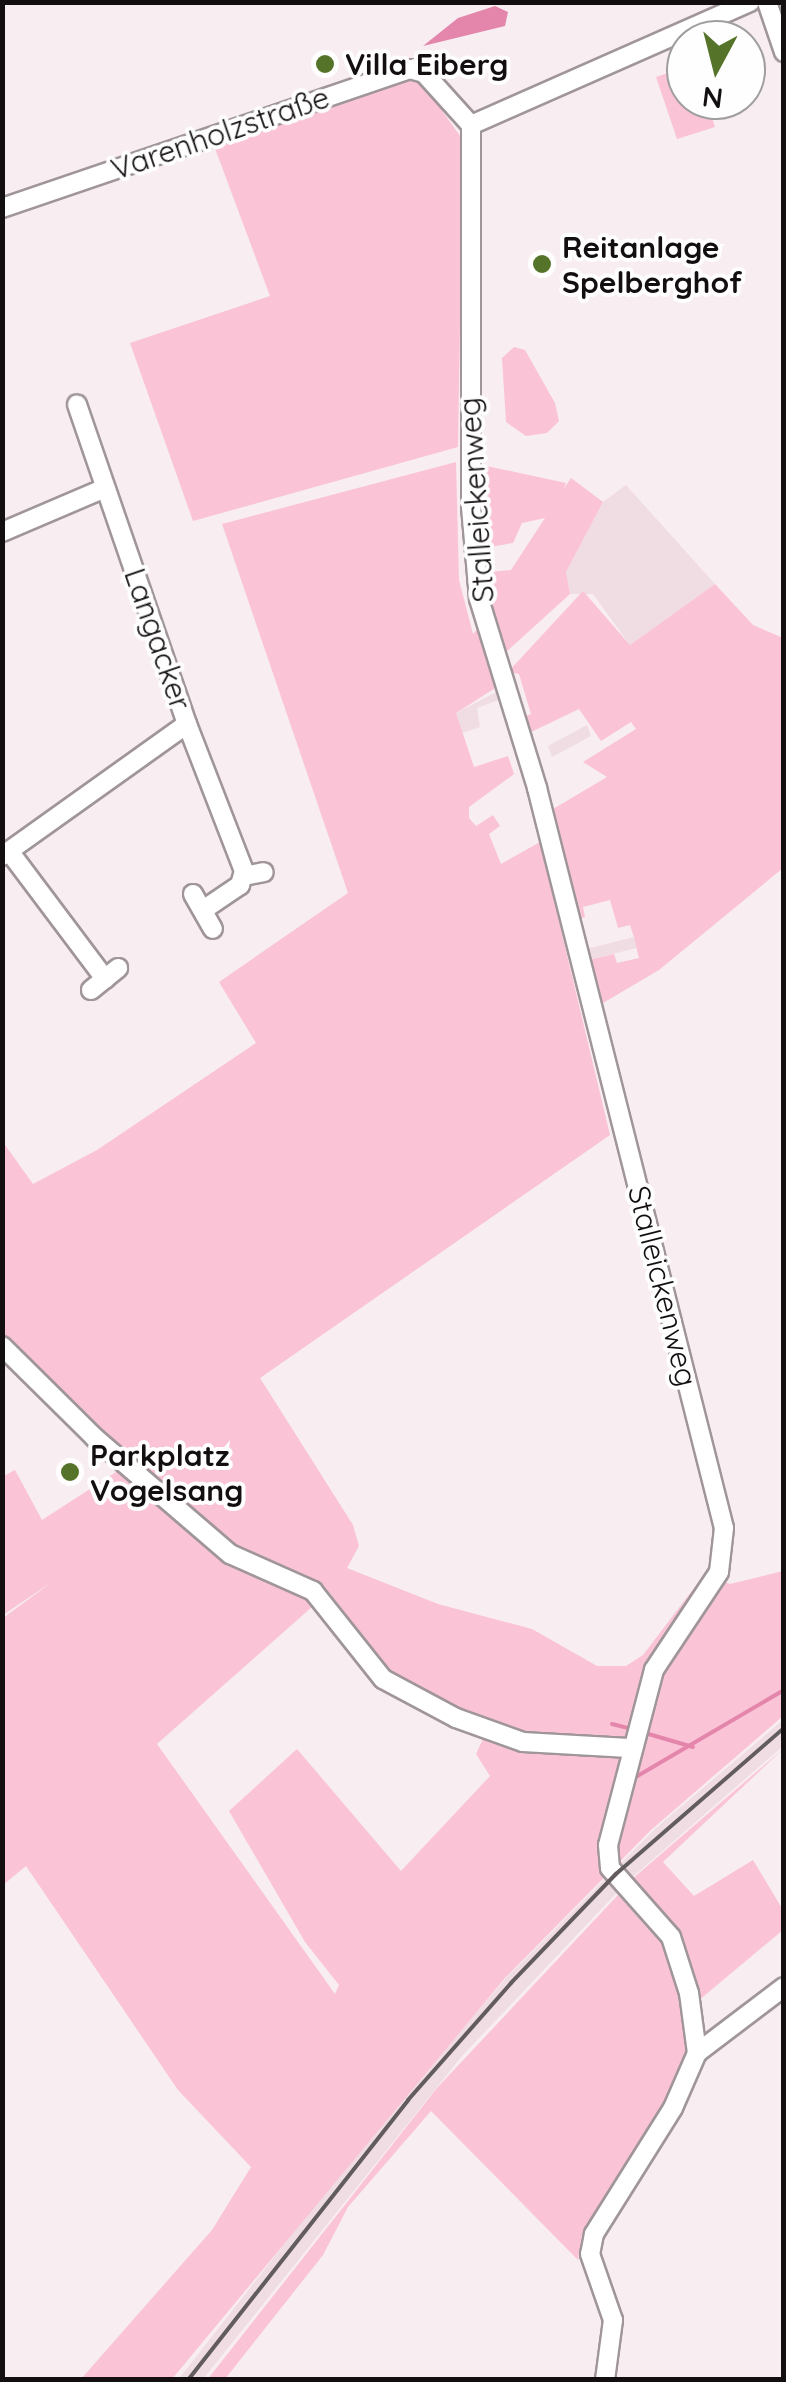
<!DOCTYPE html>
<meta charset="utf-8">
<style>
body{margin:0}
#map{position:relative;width:786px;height:2382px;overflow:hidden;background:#f8edf1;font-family:Quicksand,sans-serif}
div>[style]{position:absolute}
.built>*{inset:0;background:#f0dde3}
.green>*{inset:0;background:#fac3d6}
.water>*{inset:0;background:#e486ab}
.stream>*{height:4px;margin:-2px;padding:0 2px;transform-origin:2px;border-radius:2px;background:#e486ab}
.roads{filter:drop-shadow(2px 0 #a09699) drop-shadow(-2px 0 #a09699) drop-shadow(0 2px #a09699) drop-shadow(0 -2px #a09699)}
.minor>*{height:18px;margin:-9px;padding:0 9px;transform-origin:9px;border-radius:9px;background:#fff}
.rail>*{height:4px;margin:-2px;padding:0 2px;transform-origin:2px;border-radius:2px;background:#625c5e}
.dots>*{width:28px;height:28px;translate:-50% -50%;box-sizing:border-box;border:5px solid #fefefe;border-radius:50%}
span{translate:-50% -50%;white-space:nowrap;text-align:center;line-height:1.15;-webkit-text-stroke:8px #fefefe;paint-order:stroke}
.poi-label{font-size:30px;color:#130f10;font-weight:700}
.left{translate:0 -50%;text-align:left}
.street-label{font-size:30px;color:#130f10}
.frame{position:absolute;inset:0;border:5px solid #130f10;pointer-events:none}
.north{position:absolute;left:666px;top:20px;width:100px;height:100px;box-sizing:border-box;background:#fefefe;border:2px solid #a09e9f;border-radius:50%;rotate:187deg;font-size:28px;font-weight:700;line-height:40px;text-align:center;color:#130f10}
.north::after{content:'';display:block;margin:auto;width:35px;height:45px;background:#567429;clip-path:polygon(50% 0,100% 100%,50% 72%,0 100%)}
</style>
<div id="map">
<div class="built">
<i style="clip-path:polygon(626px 485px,715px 584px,630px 645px,593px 594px,570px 594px,566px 572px,603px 502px)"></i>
<i style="clip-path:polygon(498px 691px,501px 699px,477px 708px,480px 727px,462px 733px,456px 713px)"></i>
<i style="clip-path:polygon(587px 725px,591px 736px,552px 757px,548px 746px)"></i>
<i style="clip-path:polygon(634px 937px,637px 948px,584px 961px,582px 950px)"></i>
<i style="clip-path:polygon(783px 1720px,783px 1746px,628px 1881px,462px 2056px,203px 2379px,178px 2380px,342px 2170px,506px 1978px,656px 1828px)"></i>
</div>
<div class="green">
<i style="clip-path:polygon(686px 67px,686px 100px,706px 100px,715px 127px,677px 139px,656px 77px)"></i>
<i style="clip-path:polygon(401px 76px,420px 80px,463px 140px,458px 447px,193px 521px,130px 343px,270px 296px,213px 143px)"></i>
<i style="clip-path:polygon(514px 347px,525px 350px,555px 403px,559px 421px,547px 433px,526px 436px,506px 422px,502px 358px)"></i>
<i style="clip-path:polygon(evenodd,456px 462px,459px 580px,473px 634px,481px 625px,500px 685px,456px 713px,474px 767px,508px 756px,514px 774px,469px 807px,469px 818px,476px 826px,493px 815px,500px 826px,489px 834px,501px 864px,540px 842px,610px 1135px,260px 1378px,353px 1525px,359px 1546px,347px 1568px,438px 1604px,532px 1629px,597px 1666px,626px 1666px,643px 1655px,704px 1575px,730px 1584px,783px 1571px,783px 1716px,651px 1830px,505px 1978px,172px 2379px,81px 2379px,212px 2230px,251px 2167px,178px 2090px,26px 1866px,3px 1885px,3px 1618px,52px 1582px,3px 1615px,2px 1477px,15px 1470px,42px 1520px,124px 1467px,3px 1334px,3px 1142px,33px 1184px,97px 1150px,256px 1043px,219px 982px,348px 893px,222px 524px,456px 462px,329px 1592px,388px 1672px,426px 1696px,518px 1735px,628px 1746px,565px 1748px,483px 1739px,476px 1754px,490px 1776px,401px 1871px,297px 1749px,229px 1811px,305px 1942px,339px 1985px,335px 1994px,157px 1744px,329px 1592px)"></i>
<i style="clip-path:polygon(477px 464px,566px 483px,563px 490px,571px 478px,603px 502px,566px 572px,570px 594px,506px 652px,499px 648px,480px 573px,511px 570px,545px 518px,522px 523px,513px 543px,490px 547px,492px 566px,480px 568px)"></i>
<i style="clip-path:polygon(715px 584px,753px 625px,783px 638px,783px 868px,659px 970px,603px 1003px,584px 961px,614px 954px,617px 963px,639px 958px,634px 937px,630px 925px,618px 928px,610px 900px,583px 907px,585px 917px,575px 920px,548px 812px,607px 777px,583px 762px,636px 729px,631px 722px,601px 741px,579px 709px,527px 734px,521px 718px,531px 714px,519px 674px,508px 672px,583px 591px,630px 645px)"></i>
<i style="clip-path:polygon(783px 1749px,663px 1862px,694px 1896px,753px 1860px,783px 1910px,783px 1930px,698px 2001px,631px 1880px)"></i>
<i style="clip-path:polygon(618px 1895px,675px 1959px,690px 2050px,656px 2125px,582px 2235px,578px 2260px,431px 2111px,348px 2207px,323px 2255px,225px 2379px,207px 2380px,437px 2088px)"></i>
</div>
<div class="water">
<i style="clip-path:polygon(495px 6px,508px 12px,505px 26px,423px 46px,458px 18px)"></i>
</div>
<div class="stream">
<i style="left:612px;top:1724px;width:21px;rotate:14deg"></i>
<i style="left:645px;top:1733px;width:50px;rotate:16.3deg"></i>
<i style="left:634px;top:1778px;width:174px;rotate:-30.4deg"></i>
</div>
<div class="roads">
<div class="minor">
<i style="left:767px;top:2px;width:53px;rotate:71.2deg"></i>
<i style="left:471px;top:125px;width:382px;rotate:90deg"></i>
<i style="left:471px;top:507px;width:92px;rotate:85deg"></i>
<i style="left:479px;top:599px;width:198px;rotate:72.9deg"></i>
<i style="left:537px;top:788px;width:763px;rotate:75.82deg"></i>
<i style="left:724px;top:1528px;width:44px;rotate:96.5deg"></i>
<i style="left:719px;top:1572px;width:118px;rotate:123.6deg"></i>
<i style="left:654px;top:1670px;width:181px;rotate:104.7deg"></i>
<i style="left:608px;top:1845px;width:23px;rotate:85deg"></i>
<i style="left:610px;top:1868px;width:92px;rotate:48.5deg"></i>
<i style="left:671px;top:1937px;width:59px;rotate:72.2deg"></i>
<i style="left:689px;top:1993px;width:61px;rotate:82.4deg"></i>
<i style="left:697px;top:2053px;width:60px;rotate:113.6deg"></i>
<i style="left:673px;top:2108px;width:149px;rotate:122.1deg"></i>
<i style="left:594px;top:2234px;width:20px;rotate:101deg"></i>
<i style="left:590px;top:2254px;width:70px;rotate:70.8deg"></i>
<i style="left:613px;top:2320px;width:61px;rotate:97.6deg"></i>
<i style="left:471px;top:125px;width:305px;rotate:-23.8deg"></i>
<i style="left:2px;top:208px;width:431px;rotate:-18.8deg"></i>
<i style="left:410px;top:69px;width:15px;rotate:16deg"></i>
<i style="left:424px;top:73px;width:70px;rotate:47.9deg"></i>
<i style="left:2px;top:532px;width:112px;rotate:-23.1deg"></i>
<i style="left:187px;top:724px;width:158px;rotate:68.8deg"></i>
<i style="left:244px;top:871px;width:15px;rotate:106deg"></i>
<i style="left:240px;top:885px;width:45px;rotate:146deg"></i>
<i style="left:9px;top:851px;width:160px;rotate:53.1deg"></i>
<i style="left:2px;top:856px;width:227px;rotate:-35.5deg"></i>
<i style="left:187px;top:724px;width:338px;rotate:-109deg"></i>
<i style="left:244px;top:876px;width:20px;rotate:-11deg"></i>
<i style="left:193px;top:894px;width:40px;rotate:60.3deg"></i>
<i style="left:91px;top:990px;width:35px;rotate:-39deg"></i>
<i style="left:2px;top:1346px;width:131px;rotate:44.7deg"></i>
<i style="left:95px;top:1438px;width:178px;rotate:40.7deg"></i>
<i style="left:230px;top:1554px;width:91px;rotate:24deg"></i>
<i style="left:313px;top:1591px;width:112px;rotate:51.5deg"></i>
<i style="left:383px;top:1679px;width:83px;rotate:28.1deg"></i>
<i style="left:456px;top:1718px;width:71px;rotate:19.7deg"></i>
<i style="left:523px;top:1742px;width:106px;rotate:3.2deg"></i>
<i style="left:697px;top:2053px;width:109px;rotate:-37.2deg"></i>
</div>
</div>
<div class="rail">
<i style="left:188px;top:2380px;width:356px;rotate:-51.8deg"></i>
<i style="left:408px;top:2100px;width:156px;rotate:-48.6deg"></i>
<i style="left:511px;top:1983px;width:151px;rotate:-46.1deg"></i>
<i style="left:616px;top:1874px;width:223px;rotate:-41deg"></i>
</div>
<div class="dots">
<i style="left:325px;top:64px;background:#567429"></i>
<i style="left:542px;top:264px;background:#567429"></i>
<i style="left:70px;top:1472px;background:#567429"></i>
</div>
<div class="poi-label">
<span class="left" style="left:345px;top:64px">Villa Eiberg</span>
<span class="left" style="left:562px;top:264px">Reitanlage<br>Spelberghof</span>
<span class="left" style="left:90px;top:1472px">Parkplatz<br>Vogelsang</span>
</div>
<div class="street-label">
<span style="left:220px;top:133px;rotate:-19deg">Varenholzstraße</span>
<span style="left:476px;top:500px;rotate:-94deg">Stalleickenweg</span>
<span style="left:158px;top:639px;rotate:71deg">Langacker</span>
<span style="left:663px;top:1286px;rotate:76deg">Stalleickenweg</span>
</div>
<div class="frame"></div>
<div class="north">N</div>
</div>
